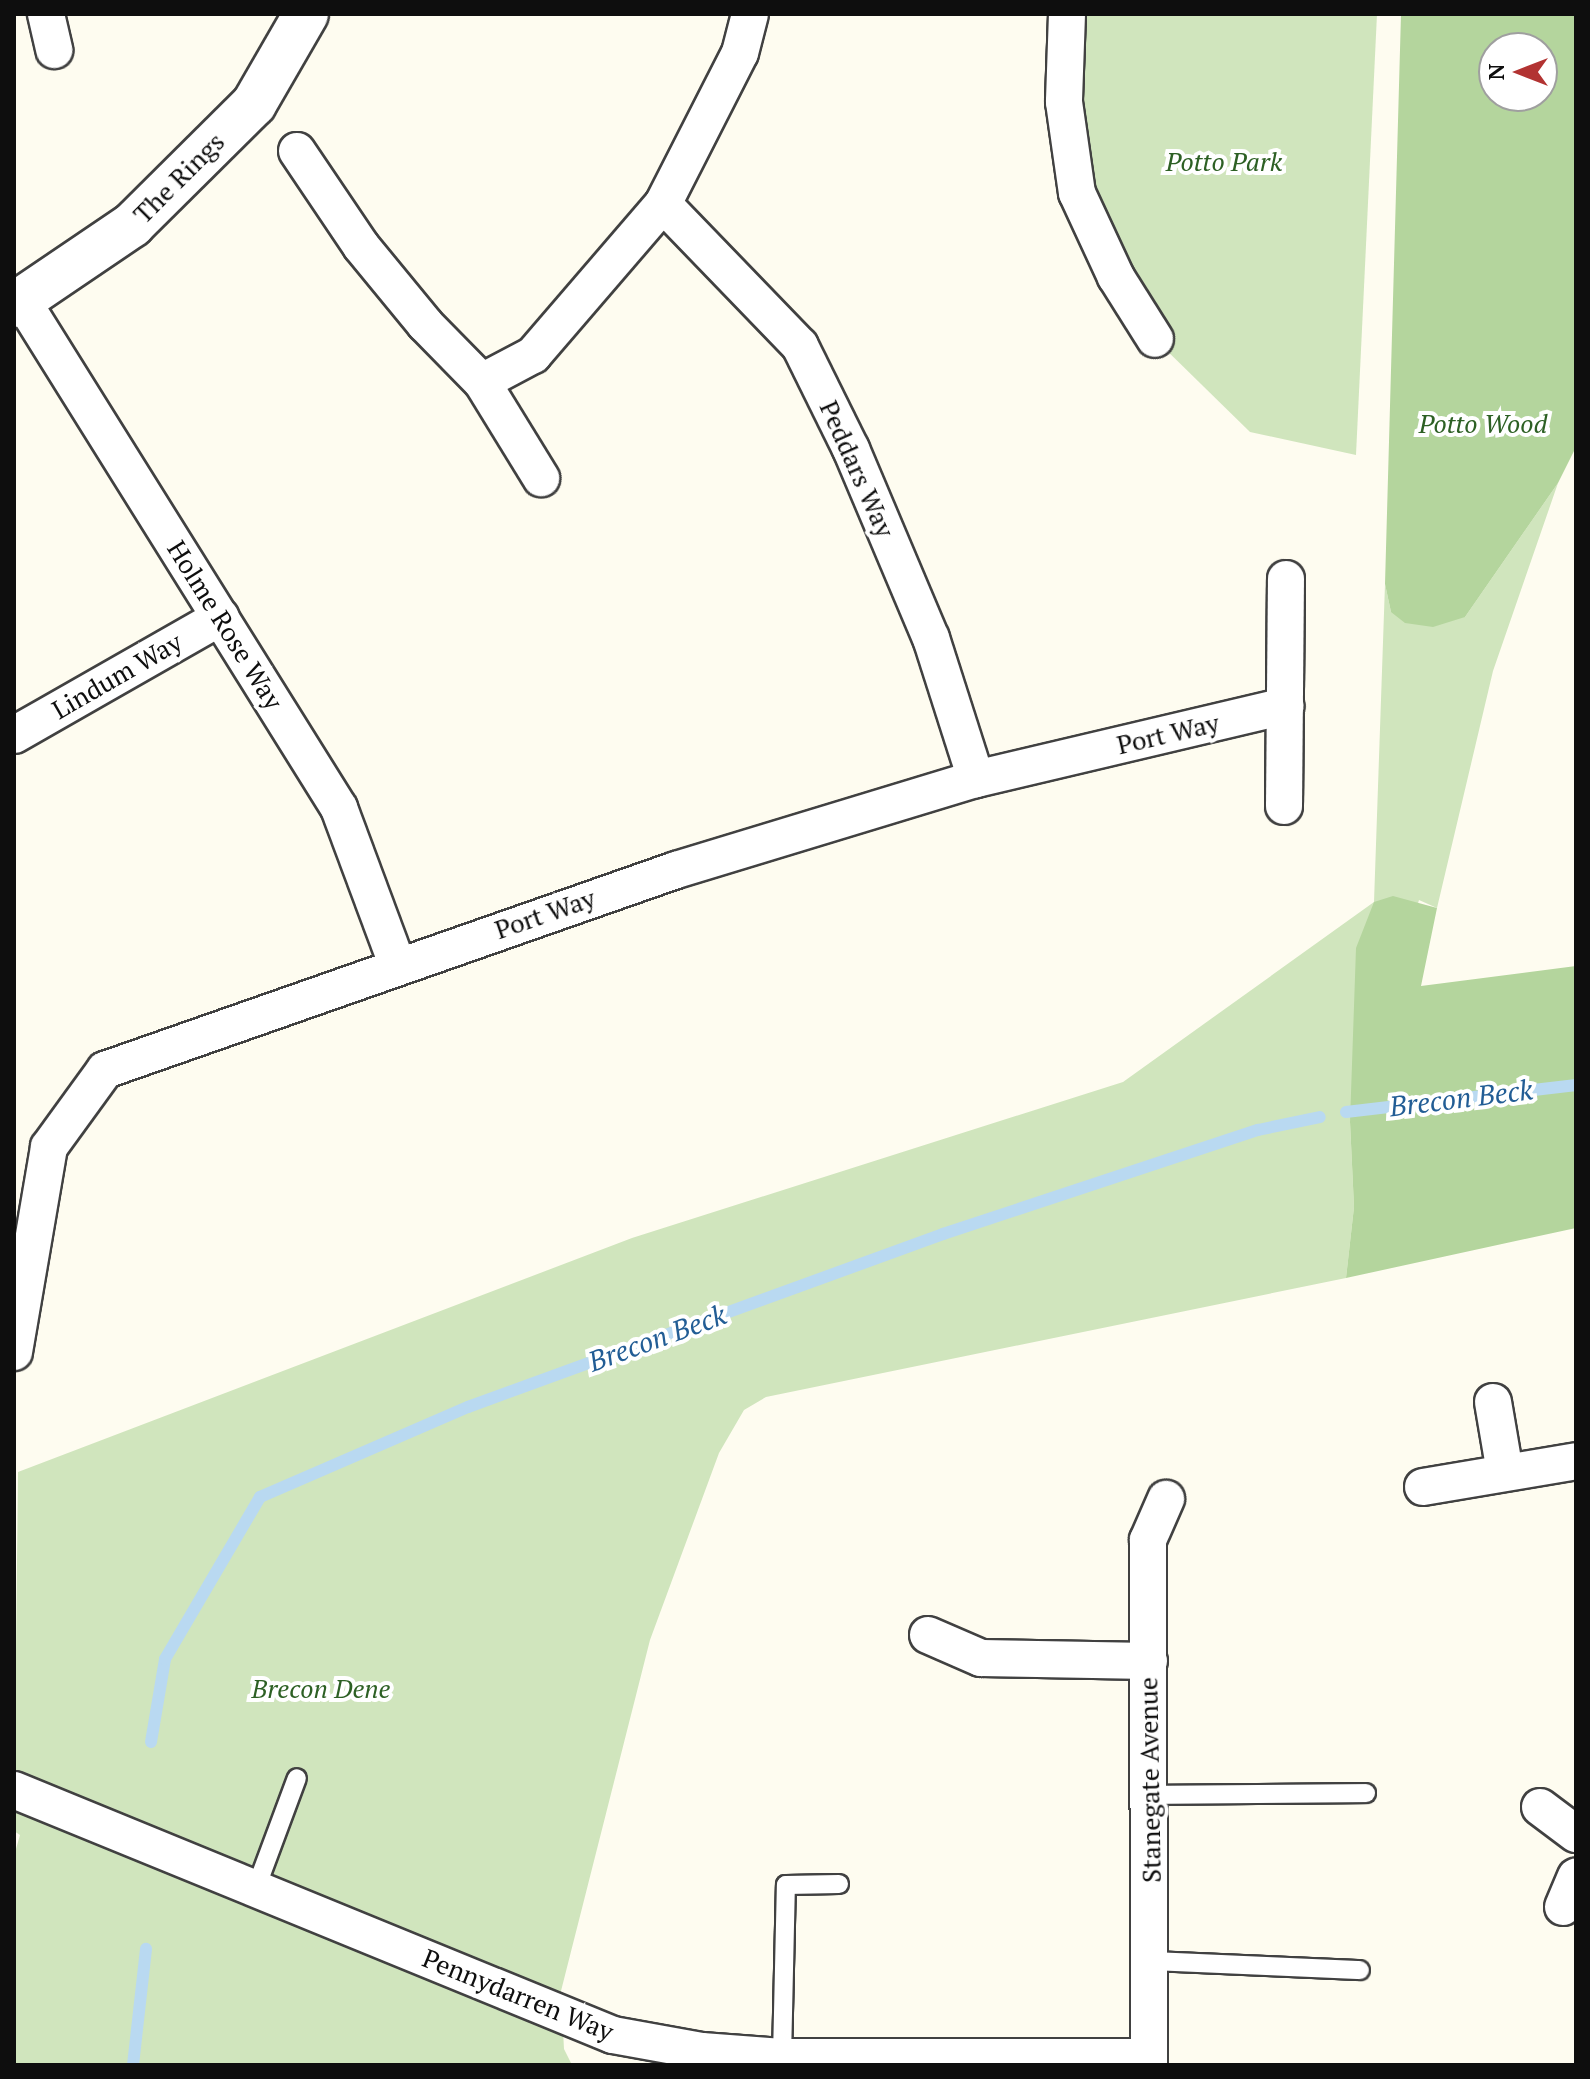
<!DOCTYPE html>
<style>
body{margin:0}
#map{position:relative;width:1590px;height:2079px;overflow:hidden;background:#fefcf0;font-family:"PT Serif",serif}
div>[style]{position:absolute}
.green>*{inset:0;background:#d0e5bd}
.forest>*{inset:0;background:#b4d59d}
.stream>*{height:12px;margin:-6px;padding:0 6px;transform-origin:6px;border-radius:6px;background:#b9d9f1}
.roads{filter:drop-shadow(2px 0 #414141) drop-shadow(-2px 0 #414141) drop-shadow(0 2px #414141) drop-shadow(0 -2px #414141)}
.service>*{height:18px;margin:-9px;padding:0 9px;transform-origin:9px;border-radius:9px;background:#fff}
.minor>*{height:36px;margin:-18px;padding:0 18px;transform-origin:18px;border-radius:18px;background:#fff}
.tertiary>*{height:44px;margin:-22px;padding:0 22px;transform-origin:22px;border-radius:22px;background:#fff}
span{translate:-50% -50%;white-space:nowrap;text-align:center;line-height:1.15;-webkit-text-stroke:8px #fff;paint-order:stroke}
.park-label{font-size:26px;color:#2d6024;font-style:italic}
.street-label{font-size:26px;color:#0e0e0e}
.water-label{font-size:28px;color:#225d95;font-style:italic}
.frame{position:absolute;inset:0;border:16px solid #0e0e0e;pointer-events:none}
.north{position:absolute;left:1478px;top:32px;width:80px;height:80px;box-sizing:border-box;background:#fff;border:2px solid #9f9f9f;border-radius:50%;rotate:270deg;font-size:22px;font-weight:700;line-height:32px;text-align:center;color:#0e0e0e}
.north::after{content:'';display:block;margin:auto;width:28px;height:36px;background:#b23332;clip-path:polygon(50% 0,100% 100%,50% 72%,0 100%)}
</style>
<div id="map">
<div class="green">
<i style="clip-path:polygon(1067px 14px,1377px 14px,1356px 455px,1250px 432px,1155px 339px,1116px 277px,1064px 102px)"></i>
<i style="clip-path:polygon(1558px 483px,1493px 671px,1437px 908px,1419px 900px,1350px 1122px,1354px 1207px,1346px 1278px,766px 1397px,744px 1410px,719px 1453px,650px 1640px,561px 1991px,564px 2049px,572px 2065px,14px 2065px,14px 1856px,20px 1835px,14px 1831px,18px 1472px,632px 1238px,1123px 1082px,1374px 902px,1385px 584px,1391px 612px,1465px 617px)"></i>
</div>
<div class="forest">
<i style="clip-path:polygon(evenodd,1401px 14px,1576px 14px,1576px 447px,1558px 483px,1465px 617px,1433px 627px,1405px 623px,1391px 612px,1385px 584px,1401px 14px,1494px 48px,1542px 48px,1542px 96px,1494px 96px,1494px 48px)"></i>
<i style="clip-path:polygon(1393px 896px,1437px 908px,1421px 986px,1576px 966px,1576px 1228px,1346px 1278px,1354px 1207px,1350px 1122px,1356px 948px,1374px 902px)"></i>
</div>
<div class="stream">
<i style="left:1346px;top:1112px;width:232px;rotate:-6.7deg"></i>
<i style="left:151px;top:1742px;width:84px;rotate:-80.4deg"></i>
<i style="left:165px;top:1659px;width:188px;rotate:-59.6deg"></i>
<i style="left:260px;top:1497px;width:227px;rotate:-23.4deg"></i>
<i style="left:468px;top:1407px;width:506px;rotate:-20.01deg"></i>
<i style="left:943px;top:1234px;width:332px;rotate:-18.3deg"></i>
<i style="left:1258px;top:1130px;width:63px;rotate:-11.8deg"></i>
<i style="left:133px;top:2065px;width:117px;rotate:-83.6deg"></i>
</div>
<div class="roads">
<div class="service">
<i style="left:1149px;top:1795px;width:217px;rotate:-0.5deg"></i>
<i style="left:256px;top:1888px;width:117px;rotate:-69.6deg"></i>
<i style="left:1150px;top:1961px;width:210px;rotate:2.5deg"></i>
<i style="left:782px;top:2057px;width:172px;rotate:-88.7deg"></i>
<i style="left:786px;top:1885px;width:53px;rotate:-1.1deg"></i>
</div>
<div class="minor">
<i style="left:46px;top:14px;width:37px;rotate:77deg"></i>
<i style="left:1067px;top:14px;width:88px;rotate:92deg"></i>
<i style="left:1064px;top:102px;width:92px;rotate:81.9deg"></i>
<i style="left:1077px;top:193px;width:93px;rotate:65.1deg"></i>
<i style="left:1116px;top:277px;width:73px;rotate:57.8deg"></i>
<i style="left:297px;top:151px;width:115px;rotate:56deg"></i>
<i style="left:361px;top:246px;width:101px;rotate:50.6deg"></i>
<i style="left:425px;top:324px;width:81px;rotate:45.5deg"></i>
<i style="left:482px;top:382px;width:58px;rotate:-27.9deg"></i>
<i style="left:533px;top:355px;width:199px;rotate:-49.3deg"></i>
<i style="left:663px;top:204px;width:169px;rotate:-63deg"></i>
<i style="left:740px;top:53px;width:40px;rotate:-75.6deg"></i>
<i style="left:663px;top:204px;width:197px;rotate:46deg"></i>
<i style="left:800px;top:346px;width:115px;rotate:63.7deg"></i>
<i style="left:851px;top:449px;width:205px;rotate:67.1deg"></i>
<i style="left:931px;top:638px;width:148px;rotate:72.3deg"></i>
<i style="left:23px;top:302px;width:597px;rotate:58.01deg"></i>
<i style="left:339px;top:808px;width:166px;rotate:69.6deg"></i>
<i style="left:482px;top:382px;width:113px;rotate:58.4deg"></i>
<i style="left:14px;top:735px;width:238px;rotate:-29.7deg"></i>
<i style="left:1284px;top:806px;width:227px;rotate:-89.5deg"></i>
<i style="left:14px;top:1352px;width:208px;rotate:-80.3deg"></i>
<i style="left:49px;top:1147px;width:95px;rotate:-54deg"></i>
<i style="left:105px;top:1070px;width:605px;rotate:-19.3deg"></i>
<i style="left:676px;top:870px;width:313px;rotate:-16.9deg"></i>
<i style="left:976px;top:779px;width:318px;rotate:-13.3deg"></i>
<i style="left:1493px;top:1402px;width:71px;rotate:80.3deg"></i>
<i style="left:1423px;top:1487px;width:155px;rotate:-9.6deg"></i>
<i style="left:928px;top:1635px;width:58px;rotate:23.5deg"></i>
<i style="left:981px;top:1658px;width:168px;rotate:1deg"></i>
<i style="left:14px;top:1790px;width:647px;rotate:22.25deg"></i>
<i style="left:613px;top:2035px;width:90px;rotate:10.2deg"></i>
<i style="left:702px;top:2051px;width:80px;rotate:4.3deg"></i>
<i style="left:782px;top:2057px;width:367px"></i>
<i style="left:1540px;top:1807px;width:45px;rotate:36.9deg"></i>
<i style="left:1563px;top:1907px;width:33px;rotate:-67deg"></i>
<i style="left:1149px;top:2065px;width:525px;rotate:-90.11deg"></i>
<i style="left:1148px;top:1540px;width:45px;rotate:-66.3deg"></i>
</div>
<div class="tertiary">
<i style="left:14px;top:305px;width:143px;rotate:-34.1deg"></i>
<i style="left:132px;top:225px;width:172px;rotate:-44.8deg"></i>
<i style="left:254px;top:104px;width:104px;rotate:-60deg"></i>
</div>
</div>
<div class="park-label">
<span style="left:1224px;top:162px">Potto Park</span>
<span style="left:1483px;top:424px">Potto Wood</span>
<span style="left:321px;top:1689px">Brecon Dene</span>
</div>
<div class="street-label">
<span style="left:179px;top:178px;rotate:-45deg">The Rings</span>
<span style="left:857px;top:469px;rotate:66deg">Peddars Way</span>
<span style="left:225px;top:625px;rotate:58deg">Holme Rose Way</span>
<span style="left:117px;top:676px;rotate:-30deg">Lindum Way</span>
<span style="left:1168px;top:734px;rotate:-13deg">Port Way</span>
<span style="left:545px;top:914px;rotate:-19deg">Port Way</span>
<span style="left:1150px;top:1780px;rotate:-91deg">Stanegate Avenue</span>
<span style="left:518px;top:1995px;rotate:22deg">Pennydarren Way</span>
</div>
<div class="water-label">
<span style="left:1461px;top:1098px;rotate:-7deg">Brecon Beck</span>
<span style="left:657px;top:1338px;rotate:-20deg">Brecon Beck</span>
</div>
<div class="frame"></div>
<div class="north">N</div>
</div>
